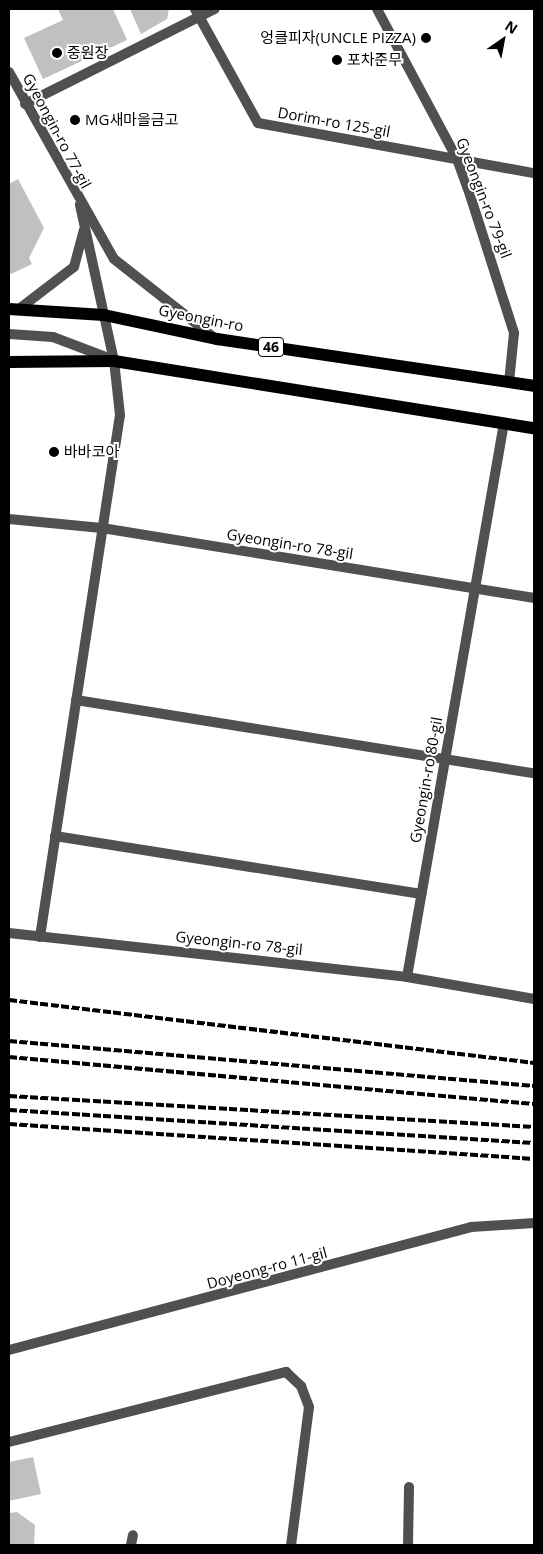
<!DOCTYPE html>
<meta charset="utf-8">
<style>
body{margin:0}
#map{position:relative;width:543px;height:1554px;overflow:hidden;background:#fff;font-family:"Open Sans","Noto Sans KR",sans-serif}
div>[style]{position:absolute}
.building>*{inset:0;background:#c0c0c0}
.service>*{height:10px;margin:-5px;padding:0 5px;transform-origin:5px;border-radius:5px;background:#505050}
.minor>*{height:10px;margin:-5px;padding:0 5px;transform-origin:5px;border-radius:5px;background:#505050}
.tertiary>*{height:10px;margin:-5px;padding:0 5px;transform-origin:5px;border-radius:5px;background:#505050}
.primary>*{height:12px;margin:-6px;padding:0 6px;transform-origin:6px;border-radius:6px;background:#000}
.rail>*{height:4px;margin-top:-2px;transform-origin:0;background:repeating-linear-gradient(90deg,#000 0 8px,transparent 0 10.5px)}
.dots>*{width:14px;height:14px;translate:-50% -50%;box-sizing:border-box;border:2px solid #fff;border-radius:50%}
span{translate:-50% -50%;white-space:nowrap;text-align:center;line-height:1.15;-webkit-text-stroke:4px #fff;paint-order:stroke}
.shield-label span{padding:1px 4px;background:#fff;border:1px solid;border-radius:4px;-webkit-text-stroke-width:0}
.shield-label{font-size:14px;color:#000;font-weight:700}
.poi-label{font-size:15px;color:#000}
.right{translate:-100% -50%;text-align:right}
.left{translate:0 -50%;text-align:left}
.street-label{font-size:15px;color:#000}
.frame{position:absolute;inset:0;border:10px solid #000;pointer-events:none}
.north{position:absolute;left:478px;top:15px;width:50px;height:50px;-webkit-text-stroke:4px #fff;paint-order:stroke;rotate:33deg;font-size:14px;font-weight:700;line-height:20px;text-align:center;color:#000}
.north::after{content:'';display:block;margin:auto;width:18px;height:22px;background:#000;clip-path:polygon(50% 0,100% 100%,50% 72%,0 100%)}
</style>
<div id="map">
<div class="building">
<i style="clip-path:polygon(58px 9px,113px 9px,127px 40px,43px 79px,24px 38px,63px 20px)"></i>
<i style="clip-path:polygon(130px 9px,169px 9px,167px 19px,141px 34px)"></i>
<i style="clip-path:polygon(18px 179px,44px 228px,29px 258px,32px 264px,9px 275px,9px 184px)"></i>
<i style="clip-path:polygon(33px 1457px,41px 1494px,9px 1501px,9px 1462px)"></i>
<i style="clip-path:polygon(17px 1512px,35px 1525px,34px 1545px,9px 1545px,9px 1513px)"></i>
</div>
<div class="service">
<i style="left:9px;top:334px;width:44px;rotate:3.9deg"></i>
<i style="left:53px;top:337px;width:62px;rotate:20.8deg"></i>
<i style="left:9px;top:1442px;width:286px;rotate:-14.2deg"></i>
<i style="left:286px;top:1372px;width:21px;rotate:43deg"></i>
<i style="left:301px;top:1386px;width:22px;rotate:69deg"></i>
<i style="left:309px;top:1407px;width:139px;rotate:97.4deg"></i>
<i style="left:131px;top:1545px;width:10px;rotate:-79deg"></i>
<i style="left:408px;top:1545px;width:58px;rotate:-89deg"></i>
</div>
<div class="minor">
<i style="left:195px;top:9px;width:130px;rotate:61.1deg"></i>
<i style="left:258px;top:123px;width:280px;rotate:10.3deg"></i>
<i style="left:377px;top:9px;width:170px;rotate:61.9deg"></i>
<i style="left:457px;top:159px;width:38px;rotate:70deg"></i>
<i style="left:470px;top:195px;width:145px;rotate:72.3deg"></i>
<i style="left:514px;top:333px;width:49px;rotate:95.8deg"></i>
<i style="left:25px;top:104px;width:212px;rotate:-26.6deg"></i>
<i style="left:9px;top:519px;width:93px;rotate:5.5deg"></i>
<i style="left:102px;top:528px;width:438px;rotate:9.2deg"></i>
<i style="left:76px;top:700px;width:464px;rotate:9.1deg"></i>
<i style="left:55px;top:836px;width:371px;rotate:9deg"></i>
<i style="left:9px;top:933px;width:400px;rotate:6.3deg"></i>
<i style="left:407px;top:977px;width:129px;rotate:9.8deg"></i>
<i style="left:407px;top:977px;width:562px;rotate:-80.07deg"></i>
<i style="left:9px;top:1350px;width:478px;rotate:-14.9deg"></i>
<i style="left:471px;top:1227px;width:63px;rotate:-3.6deg"></i>
</div>
<div class="tertiary">
<i style="left:9px;top:72px;width:214px;rotate:60.7deg"></i>
<i style="left:114px;top:259px;width:125px;rotate:38.2deg"></i>
<i style="left:19px;top:309px;width:69px;rotate:-37.4deg"></i>
<i style="left:74px;top:267px;width:38px;rotate:-75deg"></i>
<i style="left:40px;top:937px;width:528px;rotate:-81.29deg"></i>
<i style="left:120px;top:415px;width:54px;rotate:-96.3deg"></i>
<i style="left:114px;top:361px;width:160px;rotate:-102.3deg"></i>
</div>
<div class="primary">
<i style="left:9px;top:309px;width:95px;rotate:3.6deg"></i>
<i style="left:104px;top:315px;width:116px;rotate:12deg"></i>
<i style="left:217px;top:339px;width:320px;rotate:8.4deg"></i>
<i style="left:9px;top:362px;width:105px;rotate:-0.5deg"></i>
<i style="left:114px;top:361px;width:425px;rotate:9.1deg"></i>
</div>
<div class="rail">
<i style="left:9px;top:1000px;width:529px;rotate:6.84deg"></i>
<i style="left:9px;top:1041px;width:527px;rotate:4.9deg"></i>
<i style="left:9px;top:1057px;width:527px;rotate:5.12deg"></i>
<i style="left:9px;top:1096px;width:526px;rotate:3.38deg"></i>
<i style="left:9px;top:1110px;width:526px;rotate:3.6deg"></i>
<i style="left:9px;top:1124px;width:526px;rotate:3.81deg"></i>
</div>
<div class="dots">
<i style="left:426px;top:38px;background:#000"></i>
<i style="left:57px;top:53px;background:#000"></i>
<i style="left:337px;top:60px;background:#000"></i>
<i style="left:75px;top:120px;background:#000"></i>
<i style="left:54px;top:452px;background:#000"></i>
</div>
<div class="shield-label">
<span style="left:271px;top:347px">46</span>
</div>
<div class="poi-label">
<span class="right" style="left:416px;top:38px">엉클피자(UNCLE PIZZA)</span>
<span class="left" style="left:67px;top:53px">중원장</span>
<span class="left" style="left:347px;top:60px">포차준무</span>
<span class="left" style="left:85px;top:120px">MG새마을금고</span>
<span class="left" style="left:64px;top:452px">바바코아</span>
</div>
<div class="street-label">
<span style="left:334px;top:122px;rotate:10deg">Dorim-ro 125-gil</span>
<span style="left:57px;top:131px;rotate:62deg">Gyeongin-ro 77-gil</span>
<span style="left:484px;top:198px;rotate:69deg">Gyeongin-ro 79-gil</span>
<span style="left:201px;top:318px;rotate:11deg">Gyeongin-ro</span>
<span style="left:290px;top:544px;rotate:9deg">Gyeongin-ro 78-gil</span>
<span style="left:426px;top:780px;rotate:-80deg">Gyeongin-ro 80-gil</span>
<span style="left:239px;top:943px;rotate:6deg">Gyeongin-ro 78-gil</span>
<span style="left:267px;top:1268px;rotate:-15deg">Doyeong-ro 11-gil</span>
</div>
<div class="frame"></div>
<div class="north">N</div>
</div>
